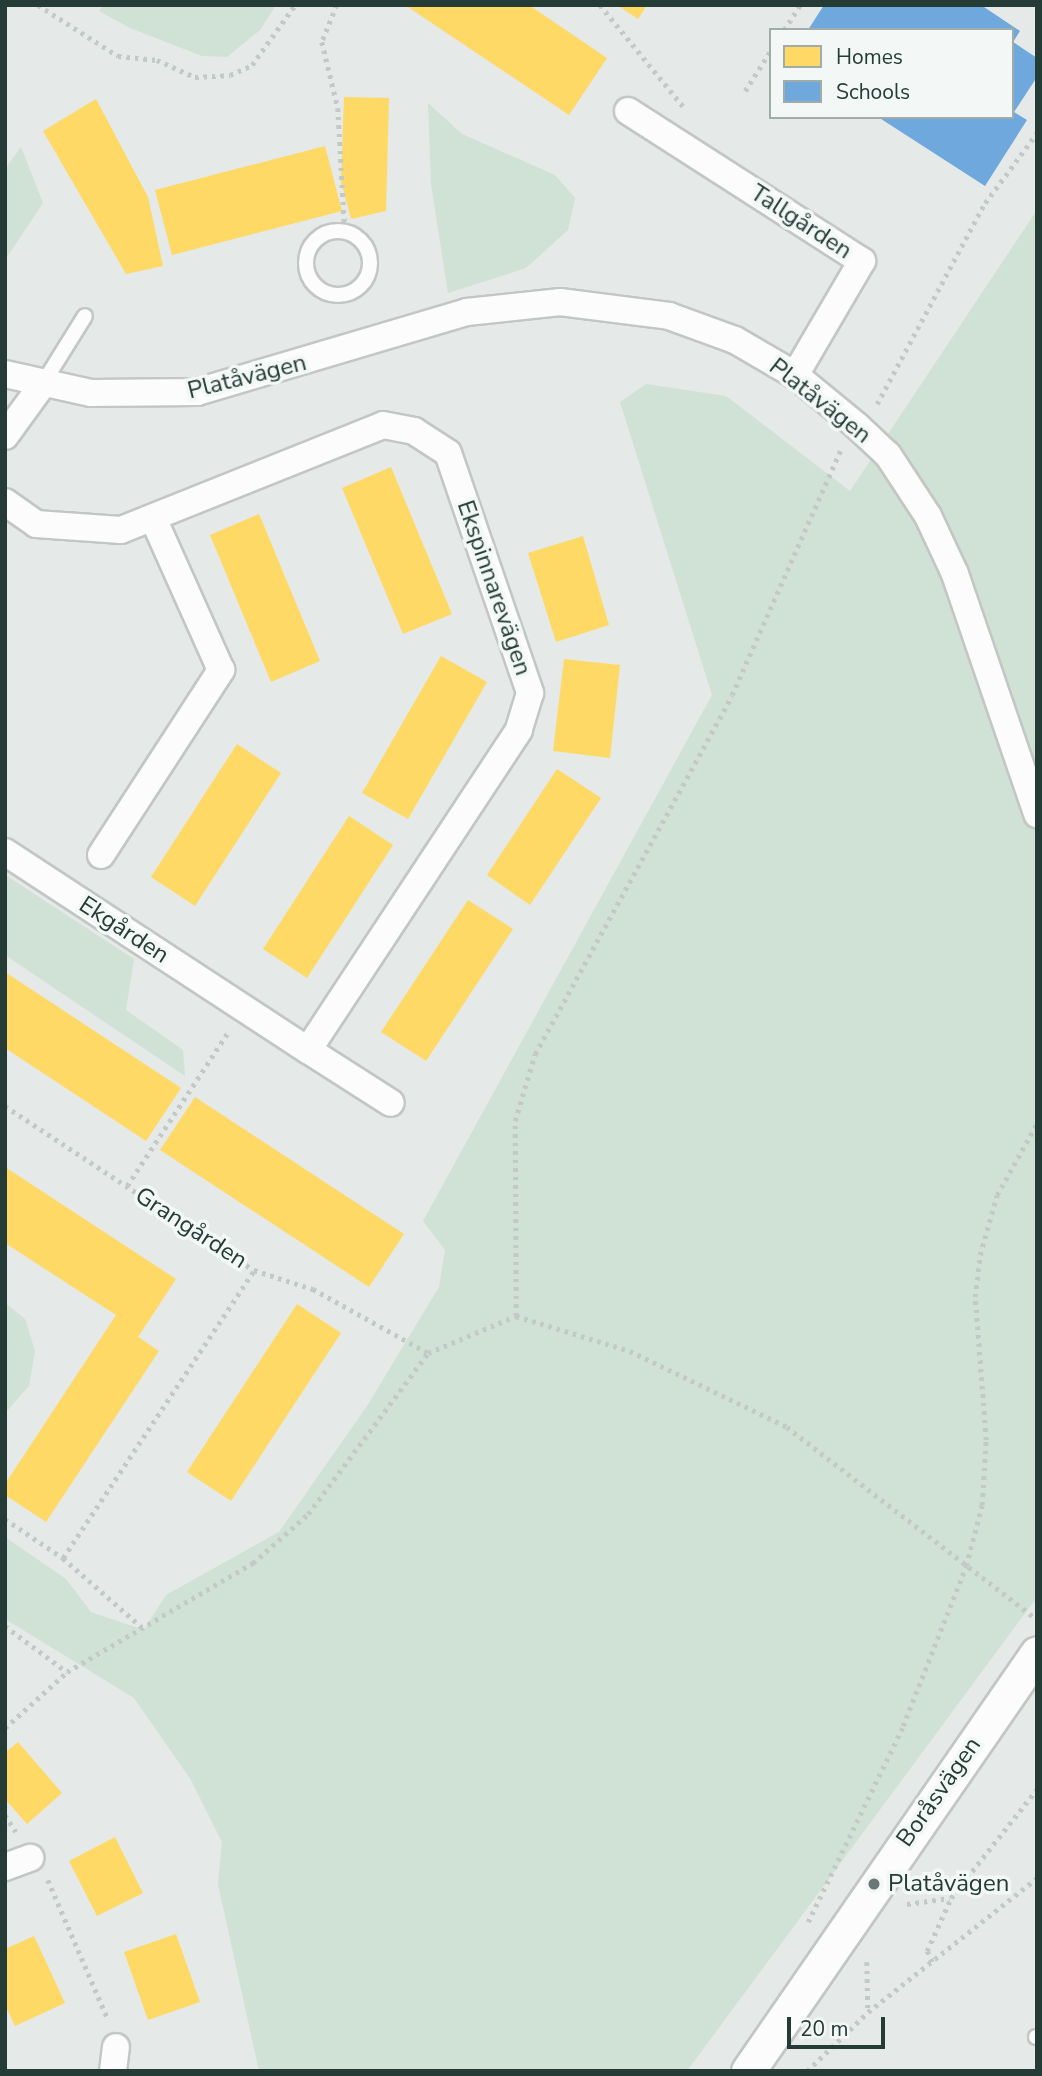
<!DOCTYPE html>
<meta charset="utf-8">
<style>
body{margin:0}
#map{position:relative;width:1042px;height:2076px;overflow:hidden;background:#e5e9e7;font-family:"Nunito Sans",sans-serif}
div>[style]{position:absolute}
.green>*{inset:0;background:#d0e1d5}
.homes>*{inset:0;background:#ffd966}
.schools>*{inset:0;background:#6fa8dc}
.path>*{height:4.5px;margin-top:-2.25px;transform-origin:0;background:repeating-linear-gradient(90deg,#c2c9c6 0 3.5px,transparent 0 8.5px)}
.roads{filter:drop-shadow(2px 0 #c2c6c4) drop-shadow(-2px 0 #c2c6c4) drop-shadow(0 2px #c2c6c4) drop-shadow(0 -2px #c2c6c4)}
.service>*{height:14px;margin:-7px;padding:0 7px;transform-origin:7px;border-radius:7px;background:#fbfcfb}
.service>.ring{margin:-7px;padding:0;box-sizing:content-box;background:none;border:14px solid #fbfcfb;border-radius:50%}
.minor>*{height:26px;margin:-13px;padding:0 13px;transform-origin:13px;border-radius:13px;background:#fbfcfb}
.tertiary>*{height:33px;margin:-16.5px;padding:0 16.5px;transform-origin:16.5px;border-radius:16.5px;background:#fbfcfb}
.dots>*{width:19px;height:19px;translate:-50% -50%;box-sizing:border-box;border:4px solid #f3f8f6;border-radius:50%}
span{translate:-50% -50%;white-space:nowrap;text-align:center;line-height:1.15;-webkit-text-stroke:7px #f3f8f6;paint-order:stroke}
.street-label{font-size:24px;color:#243b36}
.poi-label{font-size:24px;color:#243b36}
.left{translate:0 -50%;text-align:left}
.frame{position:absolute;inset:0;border:7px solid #243b36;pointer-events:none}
.legend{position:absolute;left:769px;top:28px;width:245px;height:91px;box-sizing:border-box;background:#f3f8f6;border:2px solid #a0aca9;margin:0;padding:9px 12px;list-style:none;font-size:21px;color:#243b36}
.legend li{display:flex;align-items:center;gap:14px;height:35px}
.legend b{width:35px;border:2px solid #a0aca9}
.scale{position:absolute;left:787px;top:2017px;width:98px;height:32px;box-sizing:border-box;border:4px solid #243b36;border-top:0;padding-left:9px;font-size:21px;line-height:24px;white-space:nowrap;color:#243b36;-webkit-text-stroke:5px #f3f8f6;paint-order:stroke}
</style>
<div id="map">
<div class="green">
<i style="clip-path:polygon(103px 5px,276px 5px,260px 30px,227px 57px,202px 56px,130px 28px,99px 11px)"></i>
<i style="clip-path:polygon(428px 103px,462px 134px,555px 175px,575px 198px,568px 230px,526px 268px,448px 293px,431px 184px)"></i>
<i style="clip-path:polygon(21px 147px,43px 203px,5px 260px,5px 169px)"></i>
<i style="clip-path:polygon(1037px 210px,1037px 1597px,687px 2071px,259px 2071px,218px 1884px,222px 1842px,191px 1780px,134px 1698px,5px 1619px,5px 1537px,66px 1579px,91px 1612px,144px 1630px,166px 1595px,279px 1532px,367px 1406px,439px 1287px,445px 1250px,423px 1221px,712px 695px,620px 402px,646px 384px,726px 396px,850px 491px)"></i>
<i style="clip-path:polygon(5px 875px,134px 959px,126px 1010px,183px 1050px,185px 1076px,5px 955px)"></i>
<i style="clip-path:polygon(5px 1303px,25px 1319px,35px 1351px,29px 1386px,5px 1413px)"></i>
</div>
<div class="homes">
<i style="clip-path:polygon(405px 5px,529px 5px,607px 58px,569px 115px)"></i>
<i style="clip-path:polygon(617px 5px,647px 5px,638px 19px)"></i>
<i style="clip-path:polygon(344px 97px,389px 98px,386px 211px,351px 219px,341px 181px)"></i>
<i style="clip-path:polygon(96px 99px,148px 197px,163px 266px,126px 274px,43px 131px)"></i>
<i style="clip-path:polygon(325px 146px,342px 211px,172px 255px,155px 190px)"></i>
<i style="clip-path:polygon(391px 467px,452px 614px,403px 634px,342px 488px)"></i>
<i style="clip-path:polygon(259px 514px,320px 661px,271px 682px,210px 535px)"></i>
<i style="clip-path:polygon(583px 536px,609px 625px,556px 642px,528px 553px)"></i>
<i style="clip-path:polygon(441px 656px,487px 682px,408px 819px,362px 793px)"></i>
<i style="clip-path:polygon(564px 659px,620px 665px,610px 758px,553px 751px)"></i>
<i style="clip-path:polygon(237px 744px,281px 773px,195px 906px,151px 877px)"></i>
<i style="clip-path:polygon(557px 769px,601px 798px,530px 905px,487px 875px)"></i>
<i style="clip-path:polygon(349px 816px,393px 845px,307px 978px,263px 949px)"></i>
<i style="clip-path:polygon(468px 900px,513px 929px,426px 1061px,381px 1032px)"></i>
<i style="clip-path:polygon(5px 972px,181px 1088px,146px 1141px,5px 1048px)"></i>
<i style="clip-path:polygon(195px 1097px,404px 1234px,369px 1287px,160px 1150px)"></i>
<i style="clip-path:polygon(5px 1167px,176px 1279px,138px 1337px,159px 1351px,46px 1522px,5px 1495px,5px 1484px,116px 1315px,5px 1243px)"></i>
<i style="clip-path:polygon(297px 1304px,341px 1333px,231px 1501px,187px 1472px)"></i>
<i style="clip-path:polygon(18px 1742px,62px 1793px,27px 1824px,5px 1799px,5px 1753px)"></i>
<i style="clip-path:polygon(115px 1837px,143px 1893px,97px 1916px,69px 1861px)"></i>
<i style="clip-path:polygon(176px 1934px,200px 2002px,148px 2020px,124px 1952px)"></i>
<i style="clip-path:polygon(34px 1936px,65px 2003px,15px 2026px,5px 2005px,5px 1949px)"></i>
</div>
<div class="schools">
<i style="clip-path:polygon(824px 5px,981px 5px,1020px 31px,1013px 42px,1037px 58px,1037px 77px,1014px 112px,1027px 120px,985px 186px,878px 117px,1012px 117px,1012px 30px,808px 30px)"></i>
</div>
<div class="path">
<i style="left:38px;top:5px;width:95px;rotate:32.5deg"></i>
<i style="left:118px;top:56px;width:39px;rotate:6deg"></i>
<i style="left:157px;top:60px;width:42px;rotate:24.1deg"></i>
<i style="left:195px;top:77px;width:35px;rotate:-3deg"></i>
<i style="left:230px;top:75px;width:24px;rotate:-24deg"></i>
<i style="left:252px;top:65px;width:74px;rotate:-54.4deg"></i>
<i style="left:337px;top:5px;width:40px;rotate:112deg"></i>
<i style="left:322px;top:42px;width:68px;rotate:76.4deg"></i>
<i style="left:338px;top:108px;width:124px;rotate:86.8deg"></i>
<i style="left:600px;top:5px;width:131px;rotate:50.6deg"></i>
<i style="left:784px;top:30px;width:30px;rotate:-57deg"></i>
<i style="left:745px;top:91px;width:49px;rotate:-57.6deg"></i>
<i style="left:877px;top:404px;width:228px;rotate:-61.8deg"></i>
<i style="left:985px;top:203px;width:87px;rotate:-53.4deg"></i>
<i style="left:5px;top:1106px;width:298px;rotate:33.4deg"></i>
<i style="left:254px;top:1270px;width:62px;rotate:17.9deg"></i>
<i style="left:313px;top:1289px;width:132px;rotate:29.1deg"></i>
<i style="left:127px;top:1186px;width:184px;rotate:-56.7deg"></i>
<i style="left:516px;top:1316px;width:195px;rotate:-90.3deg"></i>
<i style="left:515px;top:1121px;width:70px;rotate:-73.4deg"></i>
<i style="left:535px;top:1054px;width:409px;rotate:-61.2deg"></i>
<i style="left:732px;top:695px;width:269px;rotate:-66.1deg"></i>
<i style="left:5px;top:1519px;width:70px;rotate:33.9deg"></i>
<i style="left:63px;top:1558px;width:106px;rotate:41.2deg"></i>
<i style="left:63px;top:1558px;width:346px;rotate:-56.4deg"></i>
<i style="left:5px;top:1626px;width:77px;rotate:36.6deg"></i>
<i style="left:5px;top:1728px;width:84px;rotate:-42.1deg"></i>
<i style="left:67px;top:1672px;width:216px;rotate:-30.4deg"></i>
<i style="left:253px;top:1563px;width:74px;rotate:-41.7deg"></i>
<i style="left:308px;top:1514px;width:201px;rotate:-53.3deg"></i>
<i style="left:428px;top:1353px;width:95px;rotate:-22.8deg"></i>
<i style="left:516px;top:1316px;width:119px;rotate:17.1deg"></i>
<i style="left:630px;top:1351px;width:174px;rotate:25.8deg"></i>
<i style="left:787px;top:1427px;width:314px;rotate:37.6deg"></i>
<i style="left:5px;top:1815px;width:20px;rotate:57deg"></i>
<i style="left:48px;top:1880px;width:151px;rotate:66.7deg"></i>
<i style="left:907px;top:1904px;width:43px;rotate:-7.9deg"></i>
<i style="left:808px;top:1922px;width:218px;rotate:-64.1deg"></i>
<i style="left:903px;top:1726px;width:172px;rotate:-68.5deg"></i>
<i style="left:966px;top:1566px;width:63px;rotate:-75.3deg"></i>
<i style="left:982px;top:1505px;width:65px;rotate:-86.5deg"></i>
<i style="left:986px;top:1440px;width:143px;rotate:-94.4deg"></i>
<i style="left:975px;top:1297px;width:42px;rotate:-83.2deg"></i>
<i style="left:980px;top:1255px;width:62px;rotate:-74.2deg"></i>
<i style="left:997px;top:1195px;width:82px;rotate:-60.9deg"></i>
<i style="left:867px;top:1962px;width:49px;rotate:88.8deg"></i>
<i style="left:932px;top:1962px;width:12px;rotate:-114deg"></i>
<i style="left:927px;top:1951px;width:58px;rotate:-65.6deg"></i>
<i style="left:951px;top:1898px;width:139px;rotate:-51.7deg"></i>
<i style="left:807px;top:2071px;width:85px;rotate:-44deg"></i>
<i style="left:868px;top:2012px;width:216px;rotate:-38.4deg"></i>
</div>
<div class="roads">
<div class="service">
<i class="ring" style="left:306px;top:231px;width:50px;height:50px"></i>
<i style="left:42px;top:385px;width:81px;rotate:-58.1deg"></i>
<i style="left:1036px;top:2037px;width:1px"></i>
</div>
<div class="minor">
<i style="left:628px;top:111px;width:278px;rotate:32.7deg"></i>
<i style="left:862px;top:261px;width:132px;rotate:120.4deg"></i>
<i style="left:5px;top:374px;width:88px;rotate:12.5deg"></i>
<i style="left:91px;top:393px;width:106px;rotate:-0.5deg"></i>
<i style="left:197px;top:392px;width:282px;rotate:-16.5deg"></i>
<i style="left:467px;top:312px;width:94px;rotate:-6.1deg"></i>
<i style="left:560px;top:302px;width:110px;rotate:7.3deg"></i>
<i style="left:669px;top:316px;width:70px;rotate:20deg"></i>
<i style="left:735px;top:340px;width:69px;rotate:30.3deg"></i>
<i style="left:795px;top:375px;width:80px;rotate:39.4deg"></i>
<i style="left:857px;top:426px;width:42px;rotate:43.1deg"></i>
<i style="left:888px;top:455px;width:73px;rotate:56.7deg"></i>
<i style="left:928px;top:516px;width:64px;rotate:65deg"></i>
<i style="left:955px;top:574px;width:254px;rotate:71.1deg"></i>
<i style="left:5px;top:436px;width:63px;rotate:-54deg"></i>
<i style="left:5px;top:502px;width:38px;rotate:35deg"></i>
<i style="left:36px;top:524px;width:85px;rotate:4deg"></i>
<i style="left:121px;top:530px;width:282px;rotate:-21.8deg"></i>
<i style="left:383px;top:425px;width:32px;rotate:11deg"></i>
<i style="left:414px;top:431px;width:40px;rotate:32.9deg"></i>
<i style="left:448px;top:453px;width:254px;rotate:71.1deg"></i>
<i style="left:530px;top:693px;width:39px;rotate:107deg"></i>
<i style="left:519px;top:730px;width:383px;rotate:123.4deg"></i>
<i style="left:308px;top:1050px;width:98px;rotate:32.6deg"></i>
<i style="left:5px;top:852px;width:362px;rotate:33.2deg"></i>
<i style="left:101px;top:855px;width:221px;rotate:-57deg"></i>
<i style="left:221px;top:670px;width:167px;rotate:-114.1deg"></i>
<i style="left:5px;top:1867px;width:27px;rotate:-20deg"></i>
<i style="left:113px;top:2071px;width:24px;rotate:-83deg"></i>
</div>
<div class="tertiary">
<i style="left:748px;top:2071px;width:508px;rotate:-55.34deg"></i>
</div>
</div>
<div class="dots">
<i style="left:874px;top:1884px;background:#687874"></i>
</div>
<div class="street-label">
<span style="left:801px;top:222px;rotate:33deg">Tallgården</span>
<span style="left:247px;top:377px;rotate:-14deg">Platåvägen</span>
<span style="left:820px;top:401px;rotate:38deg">Platåvägen</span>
<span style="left:494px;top:588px;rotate:71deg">Ekspinnarevägen</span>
<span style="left:124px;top:930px;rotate:33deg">Ekgården</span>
<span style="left:191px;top:1228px;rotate:33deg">Grangården</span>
<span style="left:939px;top:1792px;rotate:-55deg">Boråsvägen</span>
</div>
<div class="poi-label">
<span class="left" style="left:888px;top:1884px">Platåvägen</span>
</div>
<div class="frame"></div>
<ul class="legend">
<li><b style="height:19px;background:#ffd966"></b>Homes</li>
<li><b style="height:19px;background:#6fa8dc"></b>Schools</li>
</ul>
<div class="scale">20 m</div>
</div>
